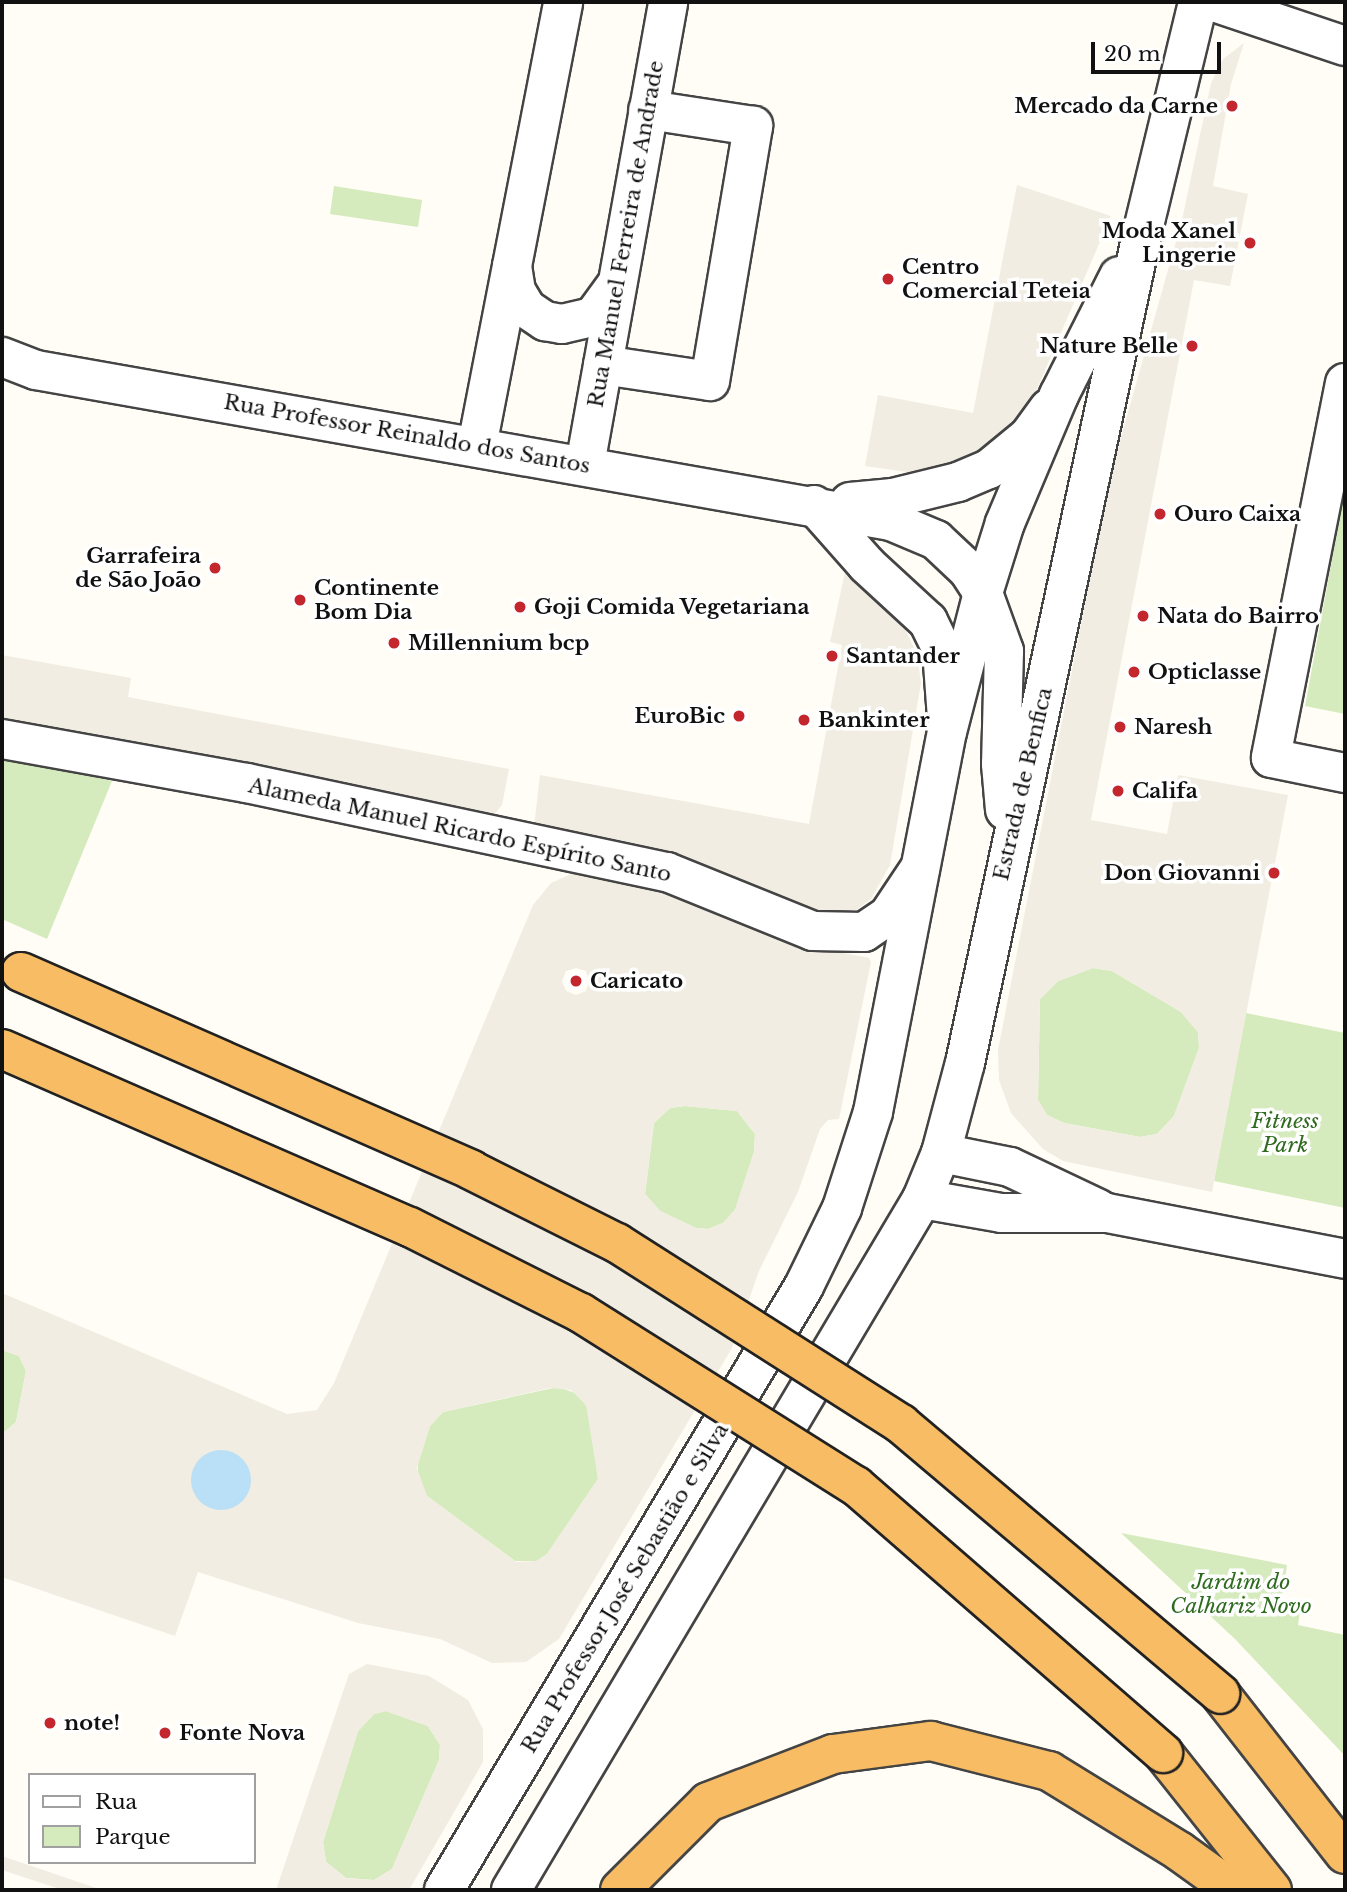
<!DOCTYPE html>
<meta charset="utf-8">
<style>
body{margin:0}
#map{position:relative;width:1347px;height:1892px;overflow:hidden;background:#fffdf5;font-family:"Libre Baskerville",serif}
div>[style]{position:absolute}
.green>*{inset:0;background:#d5ebbd}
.plaza>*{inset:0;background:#f1ede2}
.water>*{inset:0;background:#b9e0f7}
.round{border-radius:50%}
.roads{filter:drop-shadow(2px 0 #444) drop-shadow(-2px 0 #444) drop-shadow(0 2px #444) drop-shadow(0 -2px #444)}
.minor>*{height:38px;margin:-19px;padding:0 19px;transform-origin:19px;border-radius:19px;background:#fff}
.tertiary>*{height:38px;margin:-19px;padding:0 19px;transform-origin:19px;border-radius:19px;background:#fff}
.trunk>*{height:38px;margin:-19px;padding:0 19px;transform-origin:19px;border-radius:19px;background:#f7bc64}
.bridges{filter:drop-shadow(2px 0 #222) drop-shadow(-2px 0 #222) drop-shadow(0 2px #222) drop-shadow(0 -2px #222)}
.trunk-bridge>*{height:38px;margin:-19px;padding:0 19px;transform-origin:19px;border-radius:19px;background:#f7bc64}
.dots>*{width:19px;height:19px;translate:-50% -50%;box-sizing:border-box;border:4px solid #fff;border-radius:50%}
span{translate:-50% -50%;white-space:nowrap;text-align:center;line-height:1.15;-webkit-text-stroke:7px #fff;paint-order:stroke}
.poi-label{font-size:21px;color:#111;font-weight:700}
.right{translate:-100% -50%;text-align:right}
.left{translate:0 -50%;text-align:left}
.street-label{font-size:21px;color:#111}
.park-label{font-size:21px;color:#2f6b1f;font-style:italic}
.frame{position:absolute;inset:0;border:4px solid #111;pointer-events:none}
.legend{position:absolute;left:28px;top:1773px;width:228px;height:91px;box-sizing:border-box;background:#fff;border:2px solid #a0a0a0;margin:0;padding:9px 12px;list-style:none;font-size:21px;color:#111}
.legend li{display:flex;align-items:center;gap:14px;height:35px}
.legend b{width:35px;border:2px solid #a0a0a0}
.scale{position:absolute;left:1091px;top:42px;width:130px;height:32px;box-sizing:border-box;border:4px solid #111;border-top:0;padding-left:9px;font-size:21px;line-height:24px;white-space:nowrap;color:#111;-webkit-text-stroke:5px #fff;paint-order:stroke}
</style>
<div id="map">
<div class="green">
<i style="clip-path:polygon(334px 186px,422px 200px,418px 227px,330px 214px)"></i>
<i style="clip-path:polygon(1345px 490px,1345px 714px,1305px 706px)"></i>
<i style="clip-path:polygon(2px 756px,112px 781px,47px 939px,4px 920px,2px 924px)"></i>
<i style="clip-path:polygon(1093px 968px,1112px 971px,1181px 1012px,1198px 1032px,1199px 1048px,1174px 1116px,1157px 1134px,1140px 1137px,1064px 1123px,1047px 1115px,1038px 1100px,1040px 999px,1058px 981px)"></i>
<i style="clip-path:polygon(1246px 1013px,1345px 1033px,1345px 1208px,1214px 1181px)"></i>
<i style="clip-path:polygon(685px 1106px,737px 1111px,755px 1134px,754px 1152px,735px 1210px,723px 1223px,708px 1229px,696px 1228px,660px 1211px,645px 1194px,654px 1123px,670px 1108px)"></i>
<i style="clip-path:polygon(2px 1350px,19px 1356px,26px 1371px,16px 1422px,2px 1434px)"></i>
<i style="clip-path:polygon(558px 1387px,578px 1394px,589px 1410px,598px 1479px,547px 1554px,537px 1561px,515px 1561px,427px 1496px,418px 1483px,418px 1463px,430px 1426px,443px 1412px)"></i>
<i style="clip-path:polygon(1121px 1533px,1287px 1565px,1282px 1600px,1301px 1605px,1298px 1625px,1345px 1635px,1345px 1756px,1235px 1639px)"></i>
<i style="clip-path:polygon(386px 1711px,428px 1726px,440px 1745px,439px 1760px,392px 1869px,374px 1880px,346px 1878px,326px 1862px,323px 1842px,358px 1731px,374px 1714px)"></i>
</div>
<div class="plaza">
<i style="clip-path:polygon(evenodd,1244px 43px,1231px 84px,1213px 186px,1248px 194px,1230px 286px,1194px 280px,1091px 820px,1167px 834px,1178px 775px,1288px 795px,1212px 1192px,1063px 1161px,1043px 1149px,1011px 1113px,999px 1080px,998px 1050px,1109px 480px,1182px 220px,1211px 83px,1223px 59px,1244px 43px,1093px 968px,1112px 971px,1181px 1012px,1198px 1032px,1199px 1048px,1174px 1116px,1157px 1134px,1140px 1137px,1064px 1123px,1047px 1115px,1038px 1100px,1040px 999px,1058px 981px,1093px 968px)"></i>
<i style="clip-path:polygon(1017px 185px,1111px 216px,1031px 403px,1019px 422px,970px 461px,914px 473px,865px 466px,878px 395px,973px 413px)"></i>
<i style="clip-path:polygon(845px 572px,905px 629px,917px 654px,921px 683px,890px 865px,871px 899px,855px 911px,825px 917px,534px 827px,540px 775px,809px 824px,842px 645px,830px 642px)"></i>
<i style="clip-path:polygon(2px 655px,131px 678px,128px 697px,509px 769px,502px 805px,493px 816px,2px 722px)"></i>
<i style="clip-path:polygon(evenodd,576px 872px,654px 884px,812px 947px,869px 958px,871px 962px,839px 1119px,828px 1120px,820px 1129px,798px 1192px,759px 1271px,732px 1348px,559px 1639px,526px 1662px,492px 1663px,440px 1639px,358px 1623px,198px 1572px,175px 1636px,2px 1577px,2px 1434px,16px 1422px,26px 1371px,19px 1356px,2px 1350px,2px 1293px,287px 1414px,317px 1410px,334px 1383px,533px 905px,551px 883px,576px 872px,576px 968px,586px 971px,589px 981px,586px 991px,576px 995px,566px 991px,562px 981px,566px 971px,576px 968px,576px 872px,685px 1106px,737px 1111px,755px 1134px,754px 1152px,735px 1210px,723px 1223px,708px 1229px,696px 1228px,660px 1211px,645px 1194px,654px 1123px,670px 1108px,685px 1106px,576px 872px,550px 1388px,571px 1390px,586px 1405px,598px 1479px,547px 1554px,536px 1561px,516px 1562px,427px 1496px,417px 1468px,430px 1426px,443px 1412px,550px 1388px)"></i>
<i style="clip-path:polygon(evenodd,367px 1664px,429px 1676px,468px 1700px,483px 1729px,483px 1762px,409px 1890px,276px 1890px,349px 1674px,367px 1664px,386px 1711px,428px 1726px,440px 1745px,439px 1760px,392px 1869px,374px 1880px,346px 1878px,326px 1862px,323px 1842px,358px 1731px,374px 1714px,386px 1711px)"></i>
<i style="clip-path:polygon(2px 1856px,102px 1890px,63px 1890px,2px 1870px)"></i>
</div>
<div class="water">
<i class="round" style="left:191px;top:1450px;width:60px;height:60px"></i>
</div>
<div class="roads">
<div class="minor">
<i style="left:1214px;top:2px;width:138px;rotate:18.6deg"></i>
<i style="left:512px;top:266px;width:25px;rotate:81deg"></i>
<i style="left:516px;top:291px;width:21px;rotate:59deg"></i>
<i style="left:527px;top:309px;width:22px;rotate:34deg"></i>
<i style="left:545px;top:321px;width:17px;rotate:10deg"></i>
<i style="left:562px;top:324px;width:32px;rotate:-13deg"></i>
<i style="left:593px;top:317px;width:39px;rotate:-54deg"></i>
<i style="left:2px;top:357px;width:36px;rotate:21deg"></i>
<i style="left:36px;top:370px;width:868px;rotate:10.02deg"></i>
<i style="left:891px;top:521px;width:49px;rotate:22.9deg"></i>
<i style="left:936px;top:540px;width:44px;rotate:43.2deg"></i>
<i style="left:968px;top:570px;width:27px;rotate:57deg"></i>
<i style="left:603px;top:365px;width:108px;rotate:8.5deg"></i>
<i style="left:710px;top:381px;width:259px;rotate:-80.4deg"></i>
<i style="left:753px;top:126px;width:106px;rotate:-171.3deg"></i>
<i style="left:1345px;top:383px;width:382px;rotate:101.2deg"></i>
<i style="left:1271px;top:758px;width:76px;rotate:11.5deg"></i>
<i style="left:477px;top:446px;width:452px;rotate:-79deg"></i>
<i style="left:585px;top:465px;width:470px;rotate:-79.8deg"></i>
<i style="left:850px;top:502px;width:43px;rotate:-5.3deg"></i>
<i style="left:893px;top:498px;width:67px;rotate:-13.8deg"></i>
<i style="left:958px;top:482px;width:34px;rotate:-23deg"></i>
<i style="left:989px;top:469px;width:52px;rotate:-39.5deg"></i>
<i style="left:1029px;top:436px;width:34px;rotate:-54deg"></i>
<i style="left:814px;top:505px;width:80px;rotate:48.5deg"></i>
<i style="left:867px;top:565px;width:83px;rotate:42.6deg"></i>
<i style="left:928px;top:621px;width:32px;rotate:64deg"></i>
<i style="left:942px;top:650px;width:68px;rotate:85.8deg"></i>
<i style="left:2px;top:739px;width:249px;rotate:10.2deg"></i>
<i style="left:247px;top:783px;width:429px;rotate:12deg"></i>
<i style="left:667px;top:872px;width:157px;rotate:22deg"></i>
<i style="left:813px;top:931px;width:51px;rotate:1.1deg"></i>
<i style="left:864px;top:932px;width:29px;rotate:-34deg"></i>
<i style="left:888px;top:916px;width:58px;rotate:-56.3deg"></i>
<i style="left:941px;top:1153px;width:70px;rotate:11.5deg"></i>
<i style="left:1010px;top:1167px;width:98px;rotate:25.3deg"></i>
<i style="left:922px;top:1199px;width:80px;rotate:10deg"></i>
<i style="left:1001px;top:1213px;width:106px"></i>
<i style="left:1107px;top:1213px;width:242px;rotate:10.9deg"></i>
</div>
<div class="tertiary">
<i style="left:983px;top:593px;width:62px;rotate:70.1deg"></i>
<i style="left:1004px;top:651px;width:113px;rotate:91.5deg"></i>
<i style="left:1001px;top:764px;width:46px;rotate:85deg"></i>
<i style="left:444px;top:1890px;width:703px;rotate:-59.2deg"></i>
<i style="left:804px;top:1286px;width:87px;rotate:-64deg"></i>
<i style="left:842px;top:1208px;width:101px;rotate:-72.1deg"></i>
<i style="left:873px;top:1112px;width:387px;rotate:-79deg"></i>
<i style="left:947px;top:732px;width:144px;rotate:-75.5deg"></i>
<i style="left:983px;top:593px;width:73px;rotate:-72.6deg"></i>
<i style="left:1005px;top:523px;width:139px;rotate:-67.1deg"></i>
<i style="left:1059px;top:395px;width:133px;rotate:-63.2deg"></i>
<i style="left:511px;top:1890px;width:804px;rotate:-59.26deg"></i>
<i style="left:922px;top:1199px;width:50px;rotate:-67.6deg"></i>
<i style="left:941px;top:1153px;width:93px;rotate:-75.1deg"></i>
<i style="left:965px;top:1063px;width:848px;rotate:-77.95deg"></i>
<i style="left:1142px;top:234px;width:239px;rotate:-76.4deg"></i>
</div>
<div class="trunk">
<i style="left:1220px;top:1694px;width:203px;rotate:52deg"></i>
<i style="left:1163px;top:1753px;width:175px;rotate:51.5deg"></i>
<i style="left:620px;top:1890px;width:124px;rotate:-45deg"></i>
<i style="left:708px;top:1802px;width:134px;rotate:-21deg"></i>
<i style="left:833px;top:1754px;width:99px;rotate:-7.6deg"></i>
<i style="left:931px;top:1741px;width:122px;rotate:14.3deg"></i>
<i style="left:1049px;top:1771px;width:153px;rotate:31.6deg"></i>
<i style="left:1179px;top:1851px;width:67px;rotate:35.8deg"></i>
</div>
</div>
<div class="bridges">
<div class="trunk-bridge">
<i style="left:21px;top:972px;width:492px;rotate:23.7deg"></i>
<i style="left:471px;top:1170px;width:163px;rotate:26.6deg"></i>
<i style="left:617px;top:1243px;width:337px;rotate:32.5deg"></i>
<i style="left:901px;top:1424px;width:418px;rotate:40.2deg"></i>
<i style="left:2px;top:1049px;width:445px;rotate:23.6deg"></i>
<i style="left:410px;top:1227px;width:191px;rotate:26.7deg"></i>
<i style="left:581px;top:1313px;width:325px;rotate:32.2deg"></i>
<i style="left:856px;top:1486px;width:407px;rotate:41deg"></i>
</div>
</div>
<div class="dots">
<i style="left:1232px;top:106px;background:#c4262e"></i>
<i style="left:1250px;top:243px;background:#c4262e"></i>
<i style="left:888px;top:279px;background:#c4262e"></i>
<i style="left:1192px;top:346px;background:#c4262e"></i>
<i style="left:1160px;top:514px;background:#c4262e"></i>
<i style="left:215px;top:568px;background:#c4262e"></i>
<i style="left:300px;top:600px;background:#c4262e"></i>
<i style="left:520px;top:607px;background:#c4262e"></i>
<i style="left:1143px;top:616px;background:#c4262e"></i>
<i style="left:394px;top:643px;background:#c4262e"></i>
<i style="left:832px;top:656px;background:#c4262e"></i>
<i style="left:1134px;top:672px;background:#c4262e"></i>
<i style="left:739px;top:716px;background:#c4262e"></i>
<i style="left:804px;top:720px;background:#c4262e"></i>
<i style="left:1120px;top:727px;background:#c4262e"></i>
<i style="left:1118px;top:791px;background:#c4262e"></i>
<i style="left:1274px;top:873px;background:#c4262e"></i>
<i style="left:576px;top:981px;background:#c4262e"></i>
<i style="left:50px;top:1723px;background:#c4262e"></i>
<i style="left:165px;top:1733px;background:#c4262e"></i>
</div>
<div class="poi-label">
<span class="right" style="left:1218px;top:106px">Mercado da Carne</span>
<span class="right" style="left:1236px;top:243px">Moda Xanel<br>Lingerie</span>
<span class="left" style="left:902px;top:279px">Centro<br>Comercial Teteia</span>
<span class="right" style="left:1178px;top:346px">Nature Belle</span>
<span class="left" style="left:1174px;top:514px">Ouro Caixa</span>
<span class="right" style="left:201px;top:568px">Garrafeira<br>de São João</span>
<span class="left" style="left:314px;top:600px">Continente<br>Bom Dia</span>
<span class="left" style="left:534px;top:607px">Goji Comida Vegetariana</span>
<span class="left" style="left:1157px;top:616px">Nata do Bairro</span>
<span class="left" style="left:408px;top:643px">Millennium bcp</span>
<span class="left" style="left:846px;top:656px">Santander</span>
<span class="left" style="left:1148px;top:672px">Opticlasse</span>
<span class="right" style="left:725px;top:716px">EuroBic</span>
<span class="left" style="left:818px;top:720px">Bankinter</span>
<span class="left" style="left:1134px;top:727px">Naresh</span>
<span class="left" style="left:1132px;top:791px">Califa</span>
<span class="right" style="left:1260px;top:873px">Don Giovanni</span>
<span class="left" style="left:590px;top:981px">Caricato</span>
<span class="left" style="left:64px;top:1723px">note!</span>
<span class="left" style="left:179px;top:1733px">Fonte Nova</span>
</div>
<div class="street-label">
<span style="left:626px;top:234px;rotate:-80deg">Rua Manuel Ferreira de Andrade</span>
<span style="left:407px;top:434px;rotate:10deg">Rua Professor Reinaldo dos Santos</span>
<span style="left:1023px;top:784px;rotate:-77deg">Estrada de Benfica</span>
<span style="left:460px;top:830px;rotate:12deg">Alameda Manuel Ricardo Espírito Santo</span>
<span style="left:625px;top:1588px;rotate:-59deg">Rua Professor José Sebastião e Silva</span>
</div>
<div class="park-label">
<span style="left:1285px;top:1133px">Fitness<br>Park</span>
<span style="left:1241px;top:1594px">Jardim do<br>Calhariz Novo</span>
</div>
<div class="frame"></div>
<ul class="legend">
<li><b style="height:9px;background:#fff"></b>Rua</li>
<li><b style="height:19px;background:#d5ebbd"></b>Parque</li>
</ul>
<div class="scale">20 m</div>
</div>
